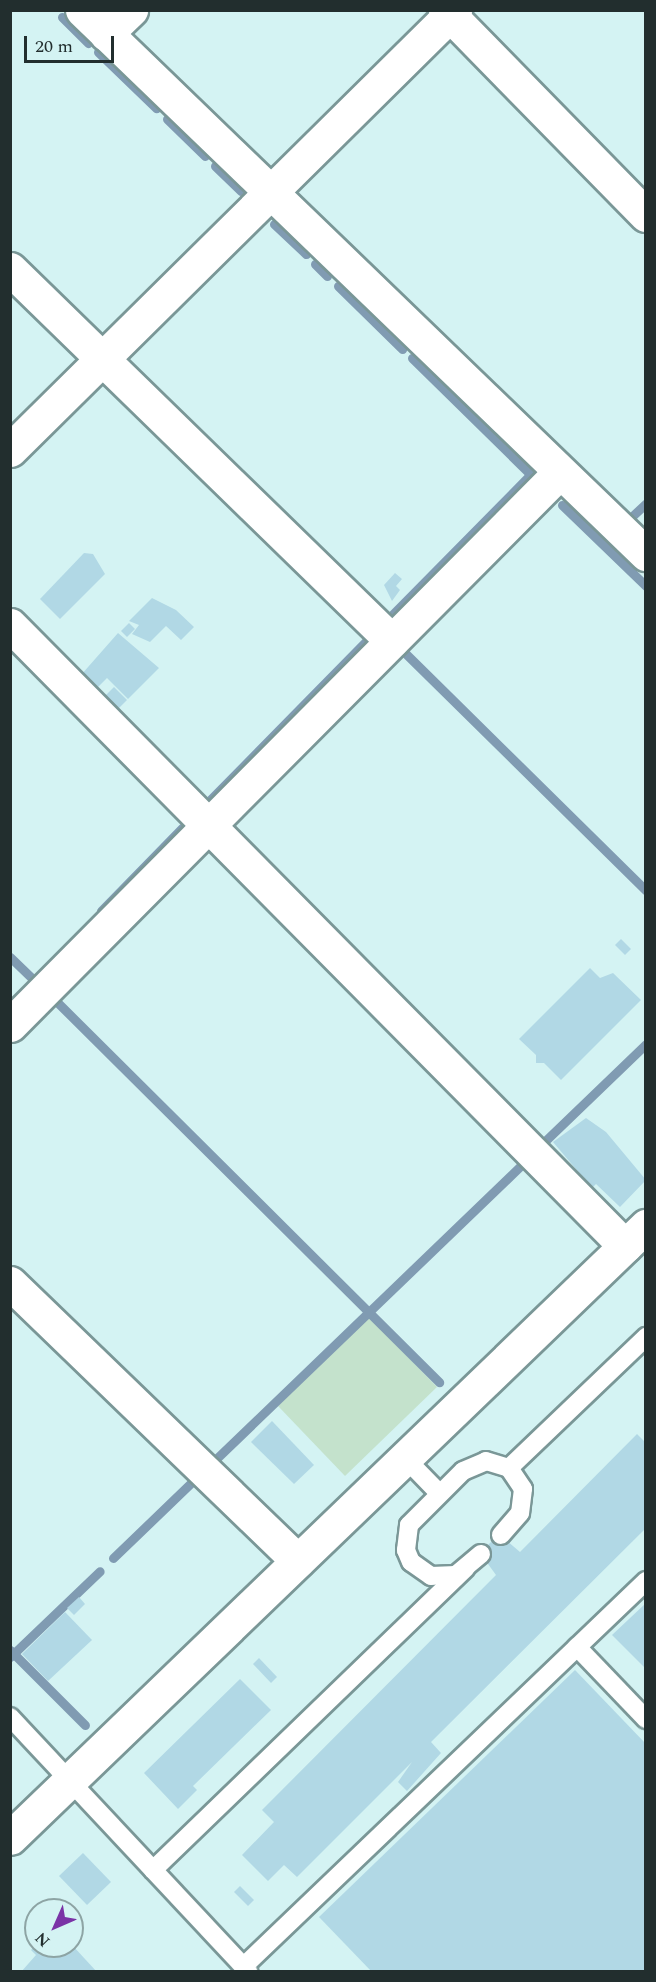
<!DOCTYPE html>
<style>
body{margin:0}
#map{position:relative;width:656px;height:1982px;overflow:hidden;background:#d4f3f3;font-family:Spectral,serif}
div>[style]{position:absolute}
.green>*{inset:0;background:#c4e2cc}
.stream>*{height:9px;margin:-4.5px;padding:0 4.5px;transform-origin:4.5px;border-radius:4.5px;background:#809bb2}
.building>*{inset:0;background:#b1d8e5}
.roads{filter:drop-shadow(2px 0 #7a9797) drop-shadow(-2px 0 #7a9797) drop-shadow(0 2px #7a9797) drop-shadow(0 -2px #7a9797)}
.service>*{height:18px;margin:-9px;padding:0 9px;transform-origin:9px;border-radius:9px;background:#fff}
.minor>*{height:33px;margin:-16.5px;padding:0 16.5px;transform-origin:16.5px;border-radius:16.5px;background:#fff}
.tertiary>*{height:33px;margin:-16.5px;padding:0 16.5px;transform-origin:16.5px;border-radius:16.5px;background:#fff}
span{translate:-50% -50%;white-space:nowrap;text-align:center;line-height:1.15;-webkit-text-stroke:4.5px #d4f3f3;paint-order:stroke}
.frame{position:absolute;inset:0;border:12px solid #222e2e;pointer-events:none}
.north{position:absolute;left:24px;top:1898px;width:60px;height:60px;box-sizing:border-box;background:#d4f3f3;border:2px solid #8da4a4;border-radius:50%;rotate:225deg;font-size:16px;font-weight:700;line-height:24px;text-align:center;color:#222e2e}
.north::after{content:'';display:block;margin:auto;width:21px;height:27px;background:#7a33a6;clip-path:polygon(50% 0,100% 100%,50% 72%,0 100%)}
.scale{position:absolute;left:24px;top:36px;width:90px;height:27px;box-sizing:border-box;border:3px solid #222e2e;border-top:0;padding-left:8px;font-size:18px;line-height:21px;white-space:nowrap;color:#222e2e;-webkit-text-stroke:4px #d4f3f3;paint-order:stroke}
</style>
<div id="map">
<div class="green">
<i style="clip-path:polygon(369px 1317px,437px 1387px,345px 1476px,278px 1406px)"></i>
</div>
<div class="stream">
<i style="left:62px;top:17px;width:37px;rotate:45deg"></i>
<i style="left:98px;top:52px;width:81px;rotate:44deg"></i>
<i style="left:167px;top:119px;width:53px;rotate:44.2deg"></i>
<i style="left:215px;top:166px;width:36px;rotate:44deg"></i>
<i style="left:274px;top:224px;width:44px;rotate:43.2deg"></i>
<i style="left:315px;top:264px;width:17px;rotate:45deg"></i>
<i style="left:338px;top:286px;width:90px;rotate:44.5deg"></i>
<i style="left:412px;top:358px;width:163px;rotate:44.5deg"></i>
<i style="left:562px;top:505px;width:117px;rotate:44deg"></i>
<i style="left:627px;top:521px;width:26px;rotate:-43deg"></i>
<i style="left:392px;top:615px;width:198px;rotate:-45.4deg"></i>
<i style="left:401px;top:649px;width:344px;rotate:44.6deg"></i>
<i style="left:210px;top:800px;width:224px;rotate:-45.5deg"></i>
<i style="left:101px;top:911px;width:116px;rotate:-45.7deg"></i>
<i style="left:10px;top:957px;width:32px;rotate:44deg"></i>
<i style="left:55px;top:1000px;width:542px;rotate:44.85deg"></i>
<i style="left:544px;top:1142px;width:141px;rotate:-43.9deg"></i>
<i style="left:217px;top:1458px;width:426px;rotate:-43.9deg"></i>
<i style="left:113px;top:1558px;width:112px;rotate:-43.9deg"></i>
<i style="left:10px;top:1650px;width:106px;rotate:45deg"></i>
<i style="left:10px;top:1657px;width:124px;rotate:-43.7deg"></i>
</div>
<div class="building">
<i style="clip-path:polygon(84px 553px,93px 554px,105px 574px,60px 619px,40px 599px)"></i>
<i style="clip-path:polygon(395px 573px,402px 579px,396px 586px,400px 590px,392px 601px,384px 585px)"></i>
<i style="clip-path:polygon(152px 598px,176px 610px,194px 627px,181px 640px,166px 626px,150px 642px,132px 634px,139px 625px,129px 621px)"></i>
<i style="clip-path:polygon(129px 623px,135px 629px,127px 637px,121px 631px)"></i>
<i style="clip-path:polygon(118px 633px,159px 668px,128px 699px,107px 678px,96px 689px,81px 675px)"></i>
<i style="clip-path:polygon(114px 687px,127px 700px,116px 711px,103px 698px)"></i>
<i style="clip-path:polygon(621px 939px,631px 949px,625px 955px,615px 945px)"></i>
<i style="clip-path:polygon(590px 968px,600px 978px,613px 973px,641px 1000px,561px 1080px,544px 1063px,536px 1063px,536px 1055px,519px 1039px)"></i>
<i style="clip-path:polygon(586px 1118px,606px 1132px,646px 1180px,620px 1207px,596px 1184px,592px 1188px,553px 1142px)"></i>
<i style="clip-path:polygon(272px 1421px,314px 1465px,294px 1484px,251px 1442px)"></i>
<i style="clip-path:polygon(637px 1434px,646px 1443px,646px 1528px,431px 1742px,441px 1753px,407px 1791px,398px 1782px,412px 1762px,297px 1877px,284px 1865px,268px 1881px,242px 1855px,274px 1822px,262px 1810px,496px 1575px,480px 1553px,499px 1534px,520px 1552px)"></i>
<i style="clip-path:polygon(79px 1597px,85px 1604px,74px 1615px,67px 1608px)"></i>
<i style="clip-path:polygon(646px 1603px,646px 1669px,612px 1635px)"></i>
<i style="clip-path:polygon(65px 1612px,92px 1640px,48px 1681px,22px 1654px)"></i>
<i style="clip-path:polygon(259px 1658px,277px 1677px,271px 1683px,253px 1664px)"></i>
<i style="clip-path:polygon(575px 1670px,646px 1744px,646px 1972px,372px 1972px,319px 1917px)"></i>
<i style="clip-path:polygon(240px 1679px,271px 1710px,193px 1786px,197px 1790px,178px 1809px,144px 1773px)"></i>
<i style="clip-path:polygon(83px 1853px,111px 1882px,87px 1905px,59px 1876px)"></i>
<i style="clip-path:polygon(240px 1886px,254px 1900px,248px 1906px,234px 1892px)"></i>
<i style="clip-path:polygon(35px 1946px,73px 1946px,97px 1972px,21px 1972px,36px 1955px,31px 1950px)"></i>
</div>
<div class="roads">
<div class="service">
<i style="left:405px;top:1458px;width:49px;rotate:45.8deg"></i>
<i style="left:509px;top:1468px;width:190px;rotate:-43.7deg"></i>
<i style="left:481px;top:1554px;width:33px;rotate:140deg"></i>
<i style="left:456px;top:1575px;width:25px;rotate:178deg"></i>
<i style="left:431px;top:1576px;width:24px;rotate:-145deg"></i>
<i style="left:411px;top:1562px;width:13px;rotate:-113deg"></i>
<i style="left:406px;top:1550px;width:25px;rotate:-83deg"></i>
<i style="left:409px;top:1525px;width:76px;rotate:-45deg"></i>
<i style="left:463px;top:1471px;width:25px;rotate:-23deg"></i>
<i style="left:486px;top:1461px;width:24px;rotate:17deg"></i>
<i style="left:509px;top:1468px;width:25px;rotate:56deg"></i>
<i style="left:523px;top:1489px;width:24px;rotate:97deg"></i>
<i style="left:520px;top:1513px;width:29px;rotate:131deg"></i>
<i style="left:577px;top:1647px;width:100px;rotate:46.2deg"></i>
<i style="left:10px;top:1717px;width:349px;rotate:46.9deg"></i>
<i style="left:153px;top:1870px;width:435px;rotate:-44deg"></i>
<i style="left:244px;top:1966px;width:557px;rotate:-43.76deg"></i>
</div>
<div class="minor">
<i style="left:82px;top:10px;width:784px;rotate:43.97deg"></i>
<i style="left:445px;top:10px;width:287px;rotate:45.6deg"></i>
<i style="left:106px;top:34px;width:35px;rotate:-44deg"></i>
<i style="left:10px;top:269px;width:533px;rotate:44.24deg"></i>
<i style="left:10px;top:450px;width:626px;rotate:-44.68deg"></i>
<i style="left:10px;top:625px;width:874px;rotate:45.28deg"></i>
<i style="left:10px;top:1025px;width:780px;rotate:-45.16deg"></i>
<i style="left:10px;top:1283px;width:400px;rotate:44deg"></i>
</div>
<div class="tertiary">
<i style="left:10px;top:1838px;width:883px;rotate:-43.9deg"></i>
</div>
</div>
<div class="frame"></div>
<div class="north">N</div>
<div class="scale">20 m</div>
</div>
